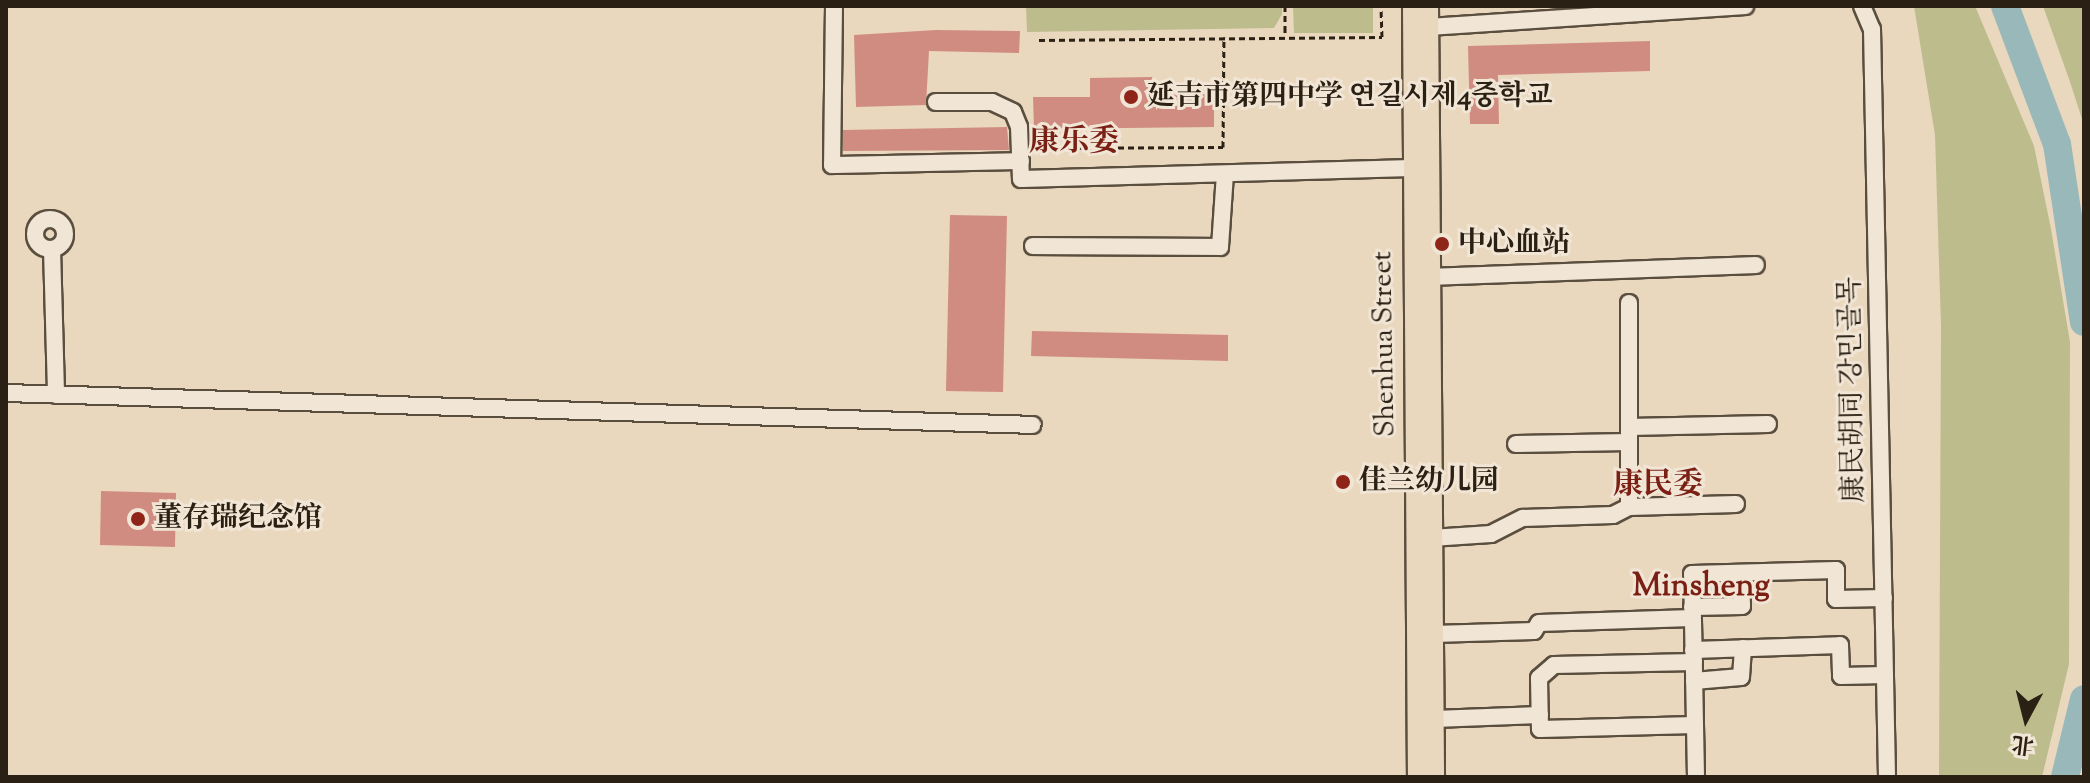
<!DOCTYPE html>
<meta charset="utf-8">
<style>
body{margin:0}
#map{position:relative;width:2090px;height:783px;overflow:hidden;background:#e9d7be;font-family:"Sorts Mill Goudy","Noto Serif SC","Noto Serif KR",serif}
div>[style]{position:absolute}
.green>*{inset:0;background:#bdbc8d}
.river>*{height:28px;margin:-14px;padding:0 14px;transform-origin:14px;border-radius:14px;background:#99b8b9}
.building>*{inset:0;background:#d18c81}
.path>*{height:3px;margin-top:-1.5px;transform-origin:0;background:repeating-linear-gradient(90deg,#2b2014 0 6px,transparent 0 10px)}
.roads{filter:drop-shadow(2px 0 #5a4e3e) drop-shadow(-2px 0 #5a4e3e) drop-shadow(0 2px #5a4e3e) drop-shadow(0 -2px #5a4e3e)}
.minor>*{height:16px;margin:-8px;padding:0 8px;transform-origin:8px;border-radius:8px;background:#f1e5d5}
.minor>.ring{margin:-8px;padding:0;box-sizing:content-box;background:none;border:16px solid #f1e5d5;border-radius:50%}
.major>*{height:20px;margin:-10px;padding:0 10px;transform-origin:10px;border-radius:10px;background:#e9d7be}
.dots>*{width:22px;height:22px;translate:-50% -50%;box-sizing:border-box;border:4px solid #f1e5d5;border-radius:50%}
span{translate:-50% -50%;white-space:nowrap;text-align:center;line-height:1.15;-webkit-text-stroke:6px #f1e5d5;paint-order:stroke}
.poi-label{font-size:28px;color:#2b2014;font-weight:700}
.left{translate:0 -50%;text-align:left}
.street-label{font-size:28px;color:#2b2014}
.neighbourhood-label{font-size:30px;color:#7a1f14;font-weight:700}
.quarter-label{font-size:32px;color:#7a1f14;font-weight:700}
.frame{position:absolute;inset:0;border:8px solid #2b2014;pointer-events:none}
.north{position:absolute;left:1986px;top:679px;width:80px;height:80px;-webkit-text-stroke:6px #f1e5d5;paint-order:stroke;rotate:187deg;font-size:22px;font-weight:700;line-height:32px;text-align:center;color:#2b2014}
.north::after{content:'';display:block;margin:auto;width:28px;height:36px;background:#2b2014;clip-path:polygon(50% 0,100% 100%,50% 72%,0 100%)}
</style>
<div id="map">
<div class="green">
<i style="clip-path:polygon(1026px 6px,1282px 6px,1282px 14px,1274px 28px,1027px 32px)"></i>
<i style="clip-path:polygon(1293px 6px,1373px 6px,1373px 33px,1294px 33px)"></i>
<i style="clip-path:polygon(1914px 6px,1975px 6px,2034px 146px,2051px 229px,2070px 342px,2069px 664px,2042px 777px,1939px 777px,1941px 326px,1935px 135px)"></i>
<i style="clip-path:polygon(2043px 6px,2084px 6px,2084px 125px,2069px 79px)"></i>
</div>
<div class="river">
<i style="left:2005px;top:6px;width:147px;rotate:69.4deg"></i>
<i style="left:2057px;top:144px;width:180px;rotate:81.4deg"></i>
<i style="left:2065px;top:777px;width:80px;rotate:-76.3deg"></i>
</div>
<div class="building">
<i style="clip-path:polygon(936px 30px,1020px 31px,1019px 53px,929px 51px,926px 105px,856px 107px,854px 35px)"></i>
<i style="clip-path:polygon(1650px 41px,1650px 71px,1498px 75px,1499px 124px,1470px 124px,1468px 46px)"></i>
<i style="clip-path:polygon(1152px 77px,1152px 95px,1214px 94px,1214px 127px,1034px 129px,1033px 97px,1090px 97px,1090px 78px)"></i>
<i style="clip-path:polygon(1007px 127px,1009px 150px,843px 151px,843px 130px)"></i>
<i style="clip-path:polygon(950px 215px,1007px 216px,1003px 392px,946px 391px)"></i>
<i style="clip-path:polygon(1032px 331px,1228px 335px,1228px 361px,1031px 356px)"></i>
<i style="clip-path:polygon(101px 491px,176px 493px,175px 547px,100px 545px)"></i>
</div>
<div class="path">
<i style="left:1285px;top:6px;width:28px;rotate:90deg"></i>
<i style="left:1039px;top:40px;width:343px;rotate:-0.5deg"></i>
<i style="left:1382px;top:37px;width:31px;rotate:-92deg"></i>
<i style="left:1038px;top:148px;width:185px;rotate:-0.3deg"></i>
<i style="left:1223px;top:147px;width:110px;rotate:-89.5deg"></i>
</div>
<div class="roads">
<div class="minor">
<i style="left:834px;top:6px;width:159px;rotate:90.7deg"></i>
<i style="left:832px;top:165px;width:189px;rotate:-1.2deg"></i>
<i style="left:1862px;top:6px;width:25px;rotate:67deg"></i>
<i style="left:1872px;top:29px;width:748px;rotate:88.85deg"></i>
<i style="left:1429px;top:27px;width:317px;rotate:-3.8deg"></i>
<i style="left:936px;top:102px;width:56px"></i>
<i style="left:992px;top:102px;width:23px;rotate:25deg"></i>
<i style="left:1013px;top:112px;width:16px;rotate:68deg"></i>
<i style="left:1019px;top:127px;width:52px;rotate:87.8deg"></i>
<i style="left:1021px;top:179px;width:391px;rotate:-1.6deg"></i>
<i class="ring" style="left:35px;top:219px;width:14px;height:14px"></i>
<i style="left:1033px;top:246px;width:187px;rotate:0.3deg"></i>
<i style="left:1220px;top:247px;width:73px;rotate:-86.1deg"></i>
<i style="left:52px;top:249px;width:146px;rotate:88.4deg"></i>
<i style="left:1429px;top:277px;width:327px;rotate:-2.1deg"></i>
<i style="left:6px;top:393px;width:1027px;rotate:1.78deg"></i>
<i style="left:1629px;top:427px;width:139px;rotate:-1.2deg"></i>
<i style="left:1516px;top:444px;width:113px;rotate:-1deg"></i>
<i style="left:1629px;top:507px;width:204px;rotate:-90deg"></i>
<i style="left:1431px;top:538px;width:60px;rotate:-3.8deg"></i>
<i style="left:1491px;top:534px;width:36px;rotate:-27deg"></i>
<i style="left:1523px;top:518px;width:90px;rotate:-1.9deg"></i>
<i style="left:1613px;top:515px;width:18px;rotate:-27deg"></i>
<i style="left:1629px;top:507px;width:107px;rotate:-1.6deg"></i>
<i style="left:1692px;top:607px;width:50px;rotate:-1.1deg"></i>
<i style="left:1742px;top:606px;width:33px;rotate:-92deg"></i>
<i style="left:1433px;top:634px;width:101px;rotate:-1.7deg"></i>
<i style="left:1534px;top:631px;width:9px;rotate:-58deg"></i>
<i style="left:1539px;top:623px;width:153px;rotate:-1.9deg"></i>
<i style="left:1693px;top:650px;width:147px;rotate:-1.9deg"></i>
<i style="left:1840px;top:645px;width:31px;rotate:88deg"></i>
<i style="left:1841px;top:676px;width:44px;rotate:-1.3deg"></i>
<i style="left:1694px;top:662px;width:140px;rotate:178.8deg"></i>
<i style="left:1554px;top:665px;width:20px;rotate:139deg"></i>
<i style="left:1539px;top:678px;width:51px;rotate:88.9deg"></i>
<i style="left:1540px;top:729px;width:155px;rotate:-1.5deg"></i>
<i style="left:1694px;top:681px;width:47px;rotate:-4.9deg"></i>
<i style="left:1741px;top:677px;width:29px;rotate:-86deg"></i>
<i style="left:1434px;top:719px;width:106px;rotate:-2.2deg"></i>
<i style="left:1696px;top:777px;width:203px;rotate:-91.1deg"></i>
<i style="left:1692px;top:574px;width:144px;rotate:-1.6deg"></i>
<i style="left:1836px;top:570px;width:29px;rotate:90deg"></i>
<i style="left:1836px;top:599px;width:48px;rotate:-1.2deg"></i>
</div>
<div class="major">
<i style="left:1413px;top:6px;width:771px;rotate:89.63deg"></i>
<i style="left:1428px;top:6px;width:771px;rotate:89.55deg"></i>
</div>
</div>
<div class="dots">
<i style="left:1131px;top:97px;background:#8f2418"></i>
<i style="left:1442px;top:244px;background:#8f2418"></i>
<i style="left:1343px;top:482px;background:#8f2418"></i>
<i style="left:138px;top:519px;background:#8f2418"></i>
</div>
<div class="poi-label">
<span class="left" style="left:1147px;top:97px">延吉市第四中学 연길시제4중학교</span>
<span class="left" style="left:1458px;top:244px">中心血站</span>
<span class="left" style="left:1359px;top:482px">佳兰幼儿园</span>
<span class="left" style="left:154px;top:519px">董存瑞纪念馆</span>
</div>
<div class="street-label">
<span style="left:1385px;top:344px;rotate:-91deg">Shenhua Street</span>
<span style="left:1853px;top:390px;rotate:-91deg">康民胡同 강민골목</span>
</div>
<div class="neighbourhood-label">
<span style="left:1074px;top:143px">康乐委</span>
<span style="left:1658px;top:486px">康民委</span>
</div>
<div class="quarter-label">
<span style="left:1701px;top:587px">Minsheng</span>
</div>
<div class="frame"></div>
<div class="north">北</div>
</div>
